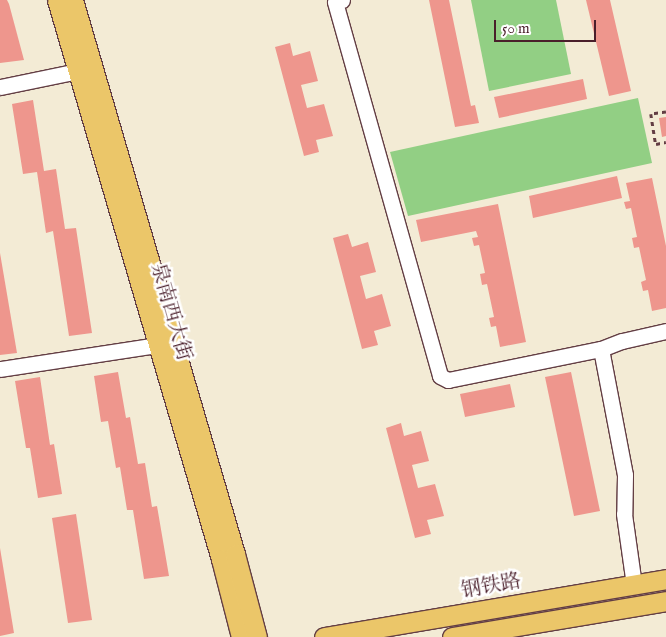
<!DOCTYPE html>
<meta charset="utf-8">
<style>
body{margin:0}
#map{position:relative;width:666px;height:637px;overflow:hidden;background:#f3ebd5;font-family:"IM FELL English","Noto Serif SC",serif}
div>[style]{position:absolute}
.green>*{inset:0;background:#92cf84}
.building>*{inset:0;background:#ee968d}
.path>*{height:2.5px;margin-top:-1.25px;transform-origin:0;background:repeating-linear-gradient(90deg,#633e44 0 4px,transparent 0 8px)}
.roads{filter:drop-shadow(1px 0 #633e44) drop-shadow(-1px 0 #633e44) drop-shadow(0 1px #633e44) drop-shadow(0 -1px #633e44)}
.minor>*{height:15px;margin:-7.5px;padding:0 7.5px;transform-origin:7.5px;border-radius:7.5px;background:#fff}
.major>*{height:19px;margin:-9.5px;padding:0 9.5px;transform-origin:9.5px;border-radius:9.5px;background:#ebc669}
span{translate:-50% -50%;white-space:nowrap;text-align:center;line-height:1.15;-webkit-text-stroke:5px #fff;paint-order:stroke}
.street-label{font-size:20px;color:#4a1f2b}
.scale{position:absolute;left:494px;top:20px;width:102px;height:22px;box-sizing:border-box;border:2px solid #4a1f2b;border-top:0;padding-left:6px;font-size:15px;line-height:18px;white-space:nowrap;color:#4a1f2b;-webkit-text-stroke:4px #fff;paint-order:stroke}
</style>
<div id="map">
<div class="green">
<i style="clip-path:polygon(471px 0,556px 0,571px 74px,489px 91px)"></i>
<i style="clip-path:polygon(638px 98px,652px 163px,408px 216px,390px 152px)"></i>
</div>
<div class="building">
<i style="clip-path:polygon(0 0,7px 0,9px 4px,24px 60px,0 63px)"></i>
<i style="clip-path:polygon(429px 0,449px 0,471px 106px,475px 105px,479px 123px,455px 127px)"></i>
<i style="clip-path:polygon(586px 0,610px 0,631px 91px,609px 96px)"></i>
<i style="clip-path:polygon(290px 43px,293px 56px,310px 51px,318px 81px,301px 85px,307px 108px,324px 104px,333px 136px,316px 140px,319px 152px,304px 156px,275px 47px)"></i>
<i style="clip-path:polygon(583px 79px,587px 99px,499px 118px,494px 97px)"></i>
<i style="clip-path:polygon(33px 100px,44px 171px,56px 169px,65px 229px,76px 228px,92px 333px,69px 336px,53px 231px,46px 233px,37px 172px,23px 174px,12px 104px)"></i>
<i style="clip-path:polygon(666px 117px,666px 136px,662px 137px,659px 118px)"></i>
<i style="clip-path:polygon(617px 176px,622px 198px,533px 218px,529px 196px)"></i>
<i style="clip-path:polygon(652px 178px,666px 246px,666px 308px,652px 311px,648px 290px,643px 291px,641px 282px,646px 280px,639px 247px,634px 248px,632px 238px,637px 237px,631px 208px,626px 209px,624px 202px,630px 201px,626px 183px)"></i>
<i style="clip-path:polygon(498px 204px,526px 342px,500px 347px,496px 326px,491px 327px,489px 318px,494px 317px,487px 284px,482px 285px,480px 274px,485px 273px,479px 245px,474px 246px,472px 238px,478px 237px,476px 231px,421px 242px,416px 220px)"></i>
<i style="clip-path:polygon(348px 234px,352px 247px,368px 242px,376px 272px,360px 276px,366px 299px,382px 294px,391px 326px,374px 331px,378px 345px,362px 349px,333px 238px)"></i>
<i style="clip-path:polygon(0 253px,17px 353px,0 355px)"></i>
<i style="clip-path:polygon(118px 372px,126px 418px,130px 417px,138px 464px,145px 463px,152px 507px,157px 506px,169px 576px,144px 579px,133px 510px,127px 510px,120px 467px,116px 468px,108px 421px,101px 422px,94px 376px)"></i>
<i style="clip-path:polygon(571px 372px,600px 511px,574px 516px,545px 377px)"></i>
<i style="clip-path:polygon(40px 377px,50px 445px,54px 444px,62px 494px,38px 498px,30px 448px,26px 448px,15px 381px)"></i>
<i style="clip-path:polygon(510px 384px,515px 407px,465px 417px,460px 394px)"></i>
<i style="clip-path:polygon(401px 423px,404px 436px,421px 431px,429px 461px,412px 465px,418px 488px,435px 484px,444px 516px,427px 520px,431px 534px,415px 538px,386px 428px)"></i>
<i style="clip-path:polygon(76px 514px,92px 620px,68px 623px,52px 518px)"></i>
<i style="clip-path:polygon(0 548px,14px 633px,0 636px)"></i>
</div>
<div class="path">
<i style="left:666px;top:112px;width:15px;rotate:172deg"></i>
<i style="left:651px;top:114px;width:30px;rotate:81deg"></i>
<i style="left:656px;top:144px;width:10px;rotate:-11deg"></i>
</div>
<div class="roads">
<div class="minor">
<i style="left:342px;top:0;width:7px;rotate:164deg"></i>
<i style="left:335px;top:2px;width:388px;rotate:74.3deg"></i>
<i style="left:440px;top:376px;width:9px;rotate:27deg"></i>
<i style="left:448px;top:380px;width:156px;rotate:-11.5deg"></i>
<i style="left:601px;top:349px;width:22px;rotate:-21deg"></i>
<i style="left:622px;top:341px;width:45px;rotate:-12.8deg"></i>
<i style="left:0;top:87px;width:80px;rotate:-11.6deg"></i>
<i style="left:601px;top:349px;width:128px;rotate:79.2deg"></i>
<i style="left:625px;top:475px;width:39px;rotate:91deg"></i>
<i style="left:624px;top:514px;width:72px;rotate:82deg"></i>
<i style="left:0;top:369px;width:159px;rotate:-8.7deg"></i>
</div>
<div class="major">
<i style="left:57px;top:0;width:583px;rotate:73.65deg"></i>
<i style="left:221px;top:559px;width:81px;rotate:75.6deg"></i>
<i style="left:73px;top:0;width:577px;rotate:73.7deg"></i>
<i style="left:235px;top:554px;width:86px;rotate:75.2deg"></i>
<i style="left:324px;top:637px;width:347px;rotate:-9.6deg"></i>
<i style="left:452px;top:637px;width:217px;rotate:-9.5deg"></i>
</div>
</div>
<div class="street-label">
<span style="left:171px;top:312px;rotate:74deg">泉南西大街</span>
<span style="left:491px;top:586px;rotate:-10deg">钢铁路</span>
</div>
<div class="scale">50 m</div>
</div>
